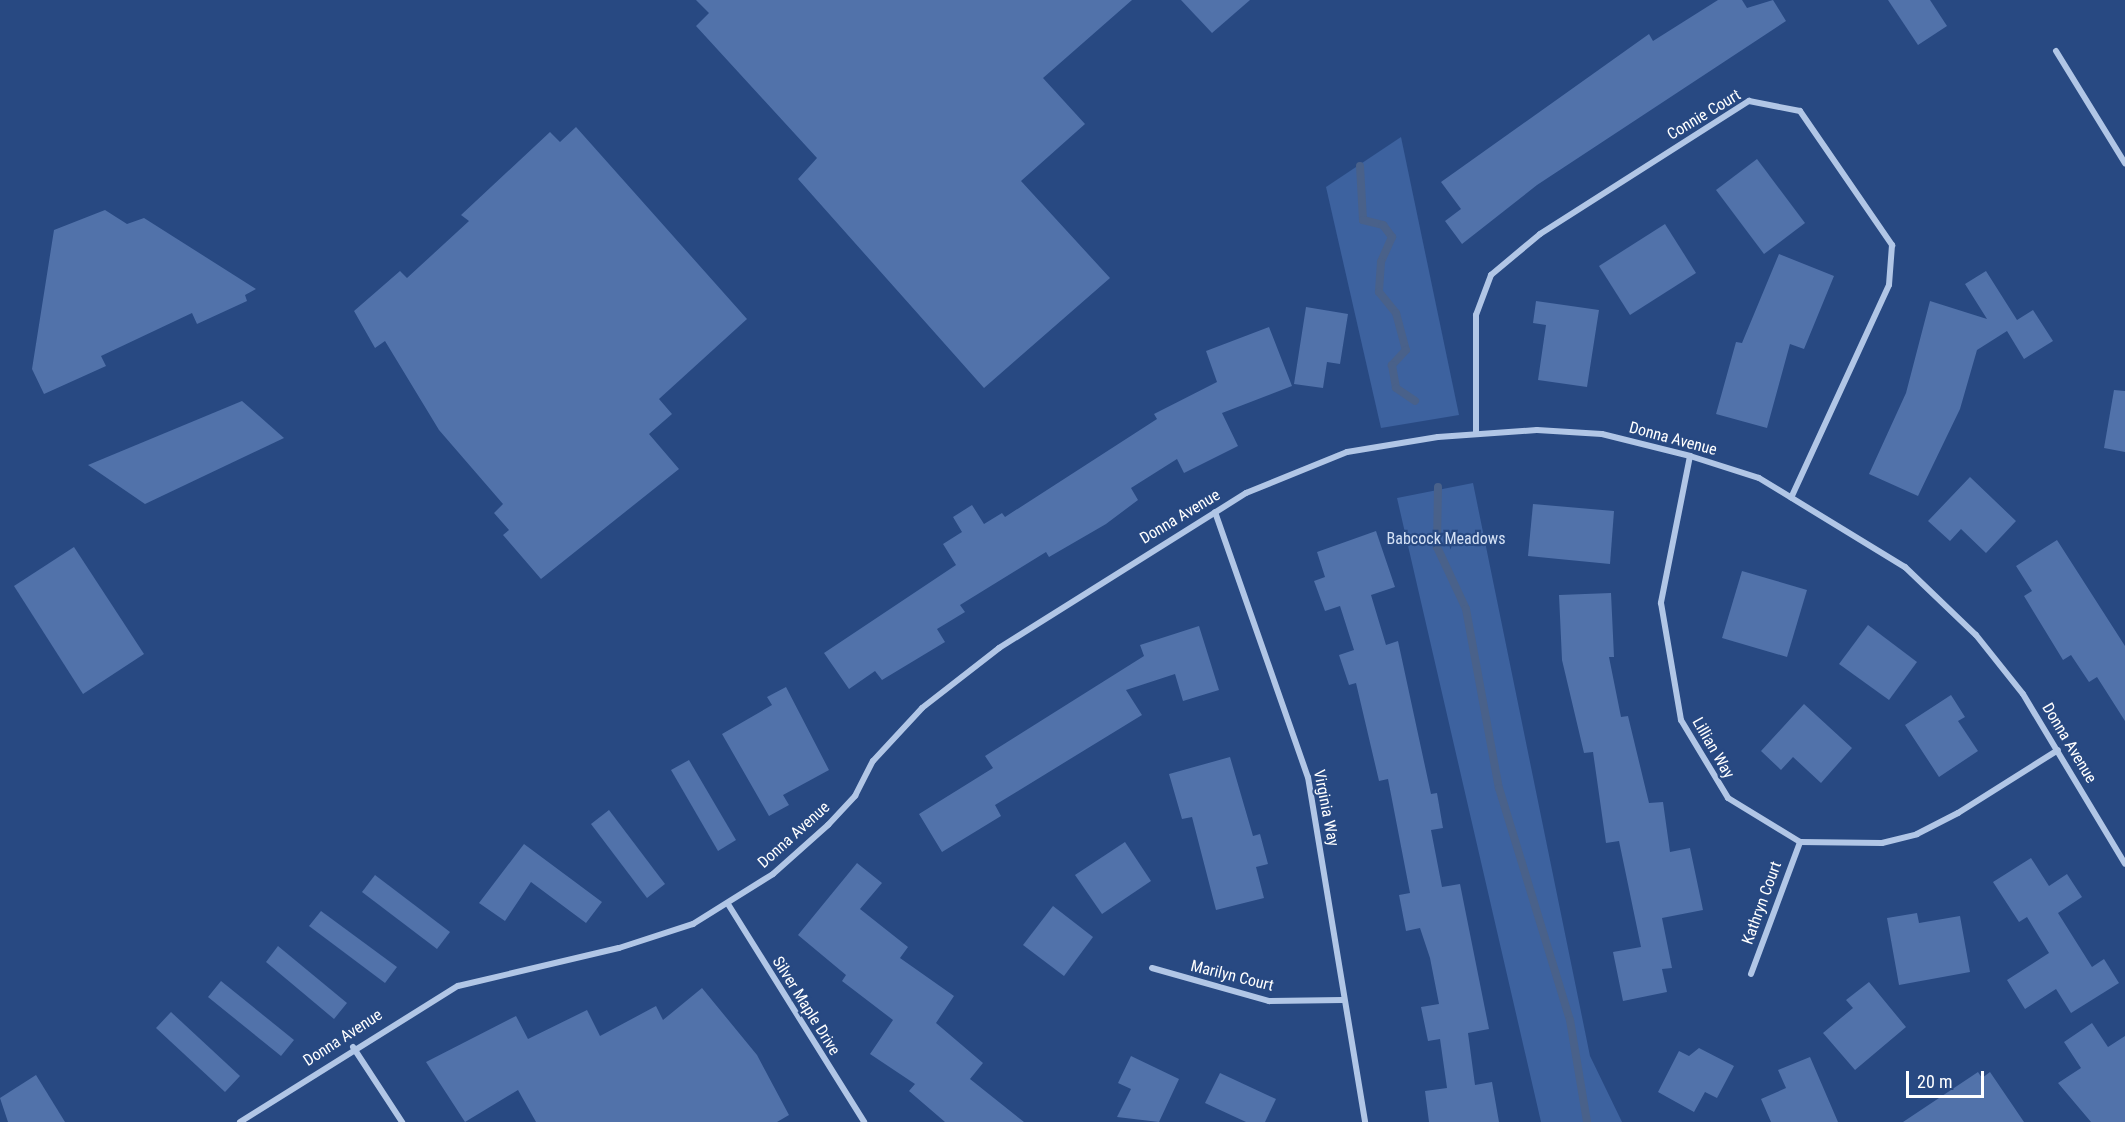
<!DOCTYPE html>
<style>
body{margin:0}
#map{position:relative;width:2125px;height:1122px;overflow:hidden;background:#284982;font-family:"Roboto Condensed",sans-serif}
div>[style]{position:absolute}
.green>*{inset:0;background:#3d629f}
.stream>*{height:8px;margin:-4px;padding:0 4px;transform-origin:4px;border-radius:4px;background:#49618a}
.building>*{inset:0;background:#5172aa}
.minor>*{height:6px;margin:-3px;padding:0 3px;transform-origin:3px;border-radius:3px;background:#b1c6e6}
span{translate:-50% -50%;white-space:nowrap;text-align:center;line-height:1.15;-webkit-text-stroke:4.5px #284982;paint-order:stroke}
.street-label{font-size:16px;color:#fff}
.park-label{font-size:16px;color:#d4e1f5}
.scale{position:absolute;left:1906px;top:1071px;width:78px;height:27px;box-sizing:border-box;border:3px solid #fff;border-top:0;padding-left:8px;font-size:18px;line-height:21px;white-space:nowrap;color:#fff;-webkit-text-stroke:4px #284982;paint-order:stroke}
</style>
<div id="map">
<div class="green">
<i style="clip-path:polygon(1401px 137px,1459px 415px,1381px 428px,1326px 187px)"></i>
<i style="clip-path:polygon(1473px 483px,1590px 1056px,1622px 1122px,1541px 1122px,1397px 498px)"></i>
</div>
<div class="stream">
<i style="left:1360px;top:166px;width:54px;rotate:86.8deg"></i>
<i style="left:1363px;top:220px;width:21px;rotate:14deg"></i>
<i style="left:1383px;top:225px;width:15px;rotate:53deg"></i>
<i style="left:1392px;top:237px;width:27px;rotate:114deg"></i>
<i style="left:1381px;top:262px;width:30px;rotate:94deg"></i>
<i style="left:1379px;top:292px;width:27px;rotate:51deg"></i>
<i style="left:1396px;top:313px;width:38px;rotate:75deg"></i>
<i style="left:1406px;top:350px;width:21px;rotate:133deg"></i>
<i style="left:1392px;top:365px;width:23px;rotate:80deg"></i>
<i style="left:1396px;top:388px;width:23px;rotate:34deg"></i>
<i style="left:1438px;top:487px;width:60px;rotate:91deg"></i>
<i style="left:1437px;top:547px;width:68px;rotate:64.9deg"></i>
<i style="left:1466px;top:609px;width:182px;rotate:79.6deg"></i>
<i style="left:1499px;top:788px;width:243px;rotate:73deg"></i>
<i style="left:1570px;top:1020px;width:103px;rotate:80.5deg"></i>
</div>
<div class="building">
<i style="clip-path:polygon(696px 0,1132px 0,1043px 78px,1085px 124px,1021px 181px,1110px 278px,984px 388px,798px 179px,817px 158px,696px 26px,709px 13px)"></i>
<i style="clip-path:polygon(1181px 0,1250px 0,1212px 33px)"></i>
<i style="clip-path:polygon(1718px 0,1742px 0,1747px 8px,1773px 0,1786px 21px,1537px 185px,1462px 244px,1445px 221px,1461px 209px,1441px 182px,1649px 34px,1653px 41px)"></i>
<i style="clip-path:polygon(1888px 0,1930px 0,1947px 26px,1918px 45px)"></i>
<i style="clip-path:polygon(576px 127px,747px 319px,659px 399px,672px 414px,649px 434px,679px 469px,541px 579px,503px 535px,509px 530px,494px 513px,503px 504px,439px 430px,385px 341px,375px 348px,354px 311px,400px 271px,407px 278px,469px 221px,461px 215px,550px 132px,560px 142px)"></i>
<i style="clip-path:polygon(1757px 159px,1805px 223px,1764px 254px,1716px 190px)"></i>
<i style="clip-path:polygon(105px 210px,127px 224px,144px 218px,256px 289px,245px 295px,247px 301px,197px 324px,192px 313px,101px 356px,106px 366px,44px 394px,32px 369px,54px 230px)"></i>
<i style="clip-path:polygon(1665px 224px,1696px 273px,1630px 315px,1599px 266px)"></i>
<i style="clip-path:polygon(1779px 254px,1834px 276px,1804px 349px,1790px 344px,1767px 428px,1716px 414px,1736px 342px,1742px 343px)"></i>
<i style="clip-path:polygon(1986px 271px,2017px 320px,2033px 310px,2053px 341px,2024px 359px,2007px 331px,1977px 350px,1960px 409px,1918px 496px,1869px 474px,1906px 393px,1930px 301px,1987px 319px,1965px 284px)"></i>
<i style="clip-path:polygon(1536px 301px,1599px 310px,1587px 387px,1538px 380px,1546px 325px,1533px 323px)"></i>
<i style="clip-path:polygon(1306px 307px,1348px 314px,1340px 364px,1327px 362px,1323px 388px,1294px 384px)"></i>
<i style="clip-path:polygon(1269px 327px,1292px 386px,1222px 413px,1238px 446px,1184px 473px,1177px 459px,1131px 488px,1138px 500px,1106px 524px,1049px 557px,1046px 552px,960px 605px,965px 612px,937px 629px,945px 642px,882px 680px,875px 671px,849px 689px,824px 653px,956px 565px,943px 544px,962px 532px,953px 517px,972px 505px,984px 524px,1002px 513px,1005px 517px,1157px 419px,1154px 414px,1217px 382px,1206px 351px)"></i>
<i style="clip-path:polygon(2114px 390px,2125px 391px,2125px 452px,2104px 448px)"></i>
<i style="clip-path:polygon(242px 401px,284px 438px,145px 504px,88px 465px)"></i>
<i style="clip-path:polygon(1970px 477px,2016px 521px,1986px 553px,1961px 529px,1950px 541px,1928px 521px)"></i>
<i style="clip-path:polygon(1533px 504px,1614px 511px,1610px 564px,1528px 556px)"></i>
<i style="clip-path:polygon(1376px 531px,1395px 587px,1371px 595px,1386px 645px,1398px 641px,1431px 794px,1437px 793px,1443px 828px,1431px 830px,1442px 887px,1460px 884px,1489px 1029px,1468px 1033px,1475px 1085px,1492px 1082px,1499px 1122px,1429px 1122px,1425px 1091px,1447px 1088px,1440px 1039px,1428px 1041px,1421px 1007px,1439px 1004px,1430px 958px,1420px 928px,1406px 931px,1399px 895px,1410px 893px,1388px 779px,1379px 781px,1356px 683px,1349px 685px,1339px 655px,1354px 650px,1340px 606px,1325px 611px,1314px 581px,1325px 577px,1317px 552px)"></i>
<i style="clip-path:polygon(2057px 540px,2125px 646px,2125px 721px,2097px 677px,2089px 682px,2071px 655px,2063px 660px,2024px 596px,2032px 591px,2016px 566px)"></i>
<i style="clip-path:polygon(74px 547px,144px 654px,83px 694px,14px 586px)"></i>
<i style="clip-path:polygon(1742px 571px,1807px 590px,1787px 657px,1722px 638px)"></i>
<i style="clip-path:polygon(1611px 593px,1614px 657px,1609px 657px,1621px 717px,1628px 716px,1649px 803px,1663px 802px,1670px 852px,1690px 848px,1703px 910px,1662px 918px,1672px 968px,1662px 969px,1667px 992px,1623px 1001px,1613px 952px,1641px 947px,1619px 841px,1606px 843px,1593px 752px,1584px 753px,1562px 660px,1559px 595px)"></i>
<i style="clip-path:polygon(1868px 625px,1917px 662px,1889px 700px,1839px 664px)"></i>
<i style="clip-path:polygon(1199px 626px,1219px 690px,1183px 701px,1175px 674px,1126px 690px,1142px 715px,995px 805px,1001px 816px,942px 852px,919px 814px,993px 768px,985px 756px,1144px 656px,1140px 645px)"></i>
<i style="clip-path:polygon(786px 687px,829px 770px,783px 795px,789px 805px,769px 816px,722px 734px,772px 705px,767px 697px)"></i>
<i style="clip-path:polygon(1951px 695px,1965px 717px,1958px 721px,1978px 751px,1939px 777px,1905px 725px)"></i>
<i style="clip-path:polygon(1804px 704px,1852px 748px,1821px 783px,1793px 757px,1781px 770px,1761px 751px)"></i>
<i style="clip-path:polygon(1230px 757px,1253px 836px,1260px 834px,1268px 864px,1256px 867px,1264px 898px,1216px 910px,1192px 817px,1182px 819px,1169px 774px)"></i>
<i style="clip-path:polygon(689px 760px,736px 840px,718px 851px,671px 770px)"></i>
<i style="clip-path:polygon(609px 810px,665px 884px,647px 898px,591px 824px)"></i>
<i style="clip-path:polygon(1125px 842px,1151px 881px,1102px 914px,1075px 875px)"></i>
<i style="clip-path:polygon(524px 844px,602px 902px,586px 923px,531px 882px,505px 921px,479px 903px)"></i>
<i style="clip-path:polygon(2031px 858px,2049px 886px,2067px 874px,2082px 897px,2058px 913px,2092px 967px,2104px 959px,2119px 983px,2071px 1013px,2056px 989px,2025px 1009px,2007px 980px,2049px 953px,2027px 917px,2019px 922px,1993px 882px)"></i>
<i style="clip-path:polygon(857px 863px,882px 883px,860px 909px,908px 947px,900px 958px,954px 996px,936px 1023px,983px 1063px,970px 1079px,1024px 1122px,945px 1122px,909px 1091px,915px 1084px,870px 1054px,893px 1020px,842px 981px,846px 975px,798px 935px)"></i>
<i style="clip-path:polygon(375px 875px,450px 932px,437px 949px,362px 892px)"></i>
<i style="clip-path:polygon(1053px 906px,1093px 937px,1064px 976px,1023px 945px)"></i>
<i style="clip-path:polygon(321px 911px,397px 967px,385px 983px,309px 926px)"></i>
<i style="clip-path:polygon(1917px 913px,1919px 923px,1960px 916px,1970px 972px,1899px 985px,1887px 918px)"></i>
<i style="clip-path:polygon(278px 946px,347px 1003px,334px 1019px,266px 962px)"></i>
<i style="clip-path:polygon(221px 981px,294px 1040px,281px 1056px,208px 997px)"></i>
<i style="clip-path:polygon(1869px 982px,1906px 1027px,1855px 1070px,1823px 1033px,1853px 1008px,1846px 1000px)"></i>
<i style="clip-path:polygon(702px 988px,757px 1055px,789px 1115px,777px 1122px,536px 1122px,518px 1090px,465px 1122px,426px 1062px,516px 1016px,528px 1039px,587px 1010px,600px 1036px,656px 1006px,663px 1020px)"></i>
<i style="clip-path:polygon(171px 1012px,240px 1076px,225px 1092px,156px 1028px)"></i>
<i style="clip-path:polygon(2092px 1023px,2108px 1047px,2125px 1036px,2125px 1122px,2091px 1122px,2058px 1083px,2081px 1068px,2064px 1042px)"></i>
<i style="clip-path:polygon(1699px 1048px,1734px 1066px,1717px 1098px,1705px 1092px,1694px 1112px,1658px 1092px,1679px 1051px,1689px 1056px)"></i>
<i style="clip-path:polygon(1131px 1056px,1179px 1079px,1159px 1122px,1117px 1117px,1131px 1089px,1118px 1083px)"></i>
<i style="clip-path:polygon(1810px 1057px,1838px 1122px,1771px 1122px,1761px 1099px,1786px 1088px,1778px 1070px)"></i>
<i style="clip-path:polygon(1978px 1072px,1982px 1078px,1990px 1072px,2024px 1122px,1903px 1122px)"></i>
<i style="clip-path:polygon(1220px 1073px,1276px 1099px,1265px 1122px,1246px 1122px,1205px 1103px)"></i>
<i style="clip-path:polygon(36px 1075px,65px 1122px,8px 1122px,0 1098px)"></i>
</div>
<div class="minor">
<i style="left:2056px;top:51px;width:132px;rotate:58.4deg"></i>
<i style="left:1476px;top:432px;width:117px;rotate:-90deg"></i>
<i style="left:1476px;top:315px;width:43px;rotate:-69.4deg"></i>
<i style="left:1491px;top:275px;width:64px;rotate:-39.9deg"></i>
<i style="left:1540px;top:234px;width:248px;rotate:-32.5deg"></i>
<i style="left:1749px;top:101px;width:52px;rotate:11.1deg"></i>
<i style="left:1800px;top:111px;width:163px;rotate:55.5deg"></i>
<i style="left:1892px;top:245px;width:40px;rotate:94.3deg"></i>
<i style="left:1889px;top:285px;width:234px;rotate:114.7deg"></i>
<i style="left:1690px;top:456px;width:150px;rotate:101.2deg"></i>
<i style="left:1661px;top:603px;width:119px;rotate:80.3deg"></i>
<i style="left:1681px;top:720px;width:91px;rotate:58.9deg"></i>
<i style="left:1728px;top:798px;width:84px;rotate:31.4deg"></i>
<i style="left:1800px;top:842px;width:82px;rotate:0.7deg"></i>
<i style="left:1882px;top:843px;width:36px;rotate:-14deg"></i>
<i style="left:1917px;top:834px;width:46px;rotate:-27.1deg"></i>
<i style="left:1958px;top:813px;width:118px;rotate:-32.2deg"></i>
<i style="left:1215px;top:512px;width:281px;rotate:70.7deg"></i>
<i style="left:1308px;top:777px;width:350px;rotate:80.6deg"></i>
<i style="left:728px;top:904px;width:257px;rotate:58deg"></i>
<i style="left:1152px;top:968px;width:122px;rotate:15.8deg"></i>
<i style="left:1269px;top:1001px;width:74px;rotate:-0.8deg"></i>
<i style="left:1751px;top:974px;width:141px;rotate:-69.6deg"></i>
<i style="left:353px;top:1047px;width:90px;rotate:56.8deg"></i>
<i style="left:240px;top:1122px;width:257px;rotate:-32deg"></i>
<i style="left:458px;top:986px;width:165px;rotate:-13.3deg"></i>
<i style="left:619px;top:948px;width:78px;rotate:-18deg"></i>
<i style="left:693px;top:924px;width:94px;rotate:-32deg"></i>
<i style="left:773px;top:874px;width:74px;rotate:-41.7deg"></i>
<i style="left:828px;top:825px;width:40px;rotate:-47deg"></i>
<i style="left:855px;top:796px;width:39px;rotate:-63deg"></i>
<i style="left:873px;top:761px;width:72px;rotate:-47.2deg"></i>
<i style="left:922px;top:708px;width:98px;rotate:-37.9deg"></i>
<i style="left:999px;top:648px;width:292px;rotate:-32.1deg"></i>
<i style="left:1246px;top:493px;width:109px;rotate:-22.1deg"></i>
<i style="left:1347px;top:452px;width:92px;rotate:-9.4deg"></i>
<i style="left:1438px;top:437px;width:99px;rotate:-4deg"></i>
<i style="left:1537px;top:430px;width:65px;rotate:3.5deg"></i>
<i style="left:1602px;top:434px;width:91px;rotate:14deg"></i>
<i style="left:1690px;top:456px;width:72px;rotate:17.7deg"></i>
<i style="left:1759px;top:478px;width:171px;rotate:31.4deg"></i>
<i style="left:1905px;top:567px;width:98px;rotate:43.8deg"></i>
<i style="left:1976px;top:635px;width:75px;rotate:51.5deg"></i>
<i style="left:2023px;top:694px;width:198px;rotate:59deg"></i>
</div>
<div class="street-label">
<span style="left:1704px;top:115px;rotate:-31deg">Connie Court</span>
<span style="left:1673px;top:439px;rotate:15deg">Donna Avenue</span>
<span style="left:1180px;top:517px;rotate:-31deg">Donna Avenue</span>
<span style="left:2069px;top:743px;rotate:59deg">Donna Avenue</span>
<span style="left:1713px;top:748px;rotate:60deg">Lillian Way</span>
<span style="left:1326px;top:808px;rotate:79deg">Virginia Way</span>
<span style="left:794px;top:835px;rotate:-42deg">Donna Avenue</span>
<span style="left:1762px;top:903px;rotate:-70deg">Kathryn Court</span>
<span style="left:1232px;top:976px;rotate:14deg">Marilyn Court</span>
<span style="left:806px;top:1006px;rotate:58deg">Silver Maple Drive</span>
<span style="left:343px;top:1038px;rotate:-33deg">Donna Avenue</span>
</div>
<div class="park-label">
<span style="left:1446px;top:539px">Babcock Meadows</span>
</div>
<div class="scale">20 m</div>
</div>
